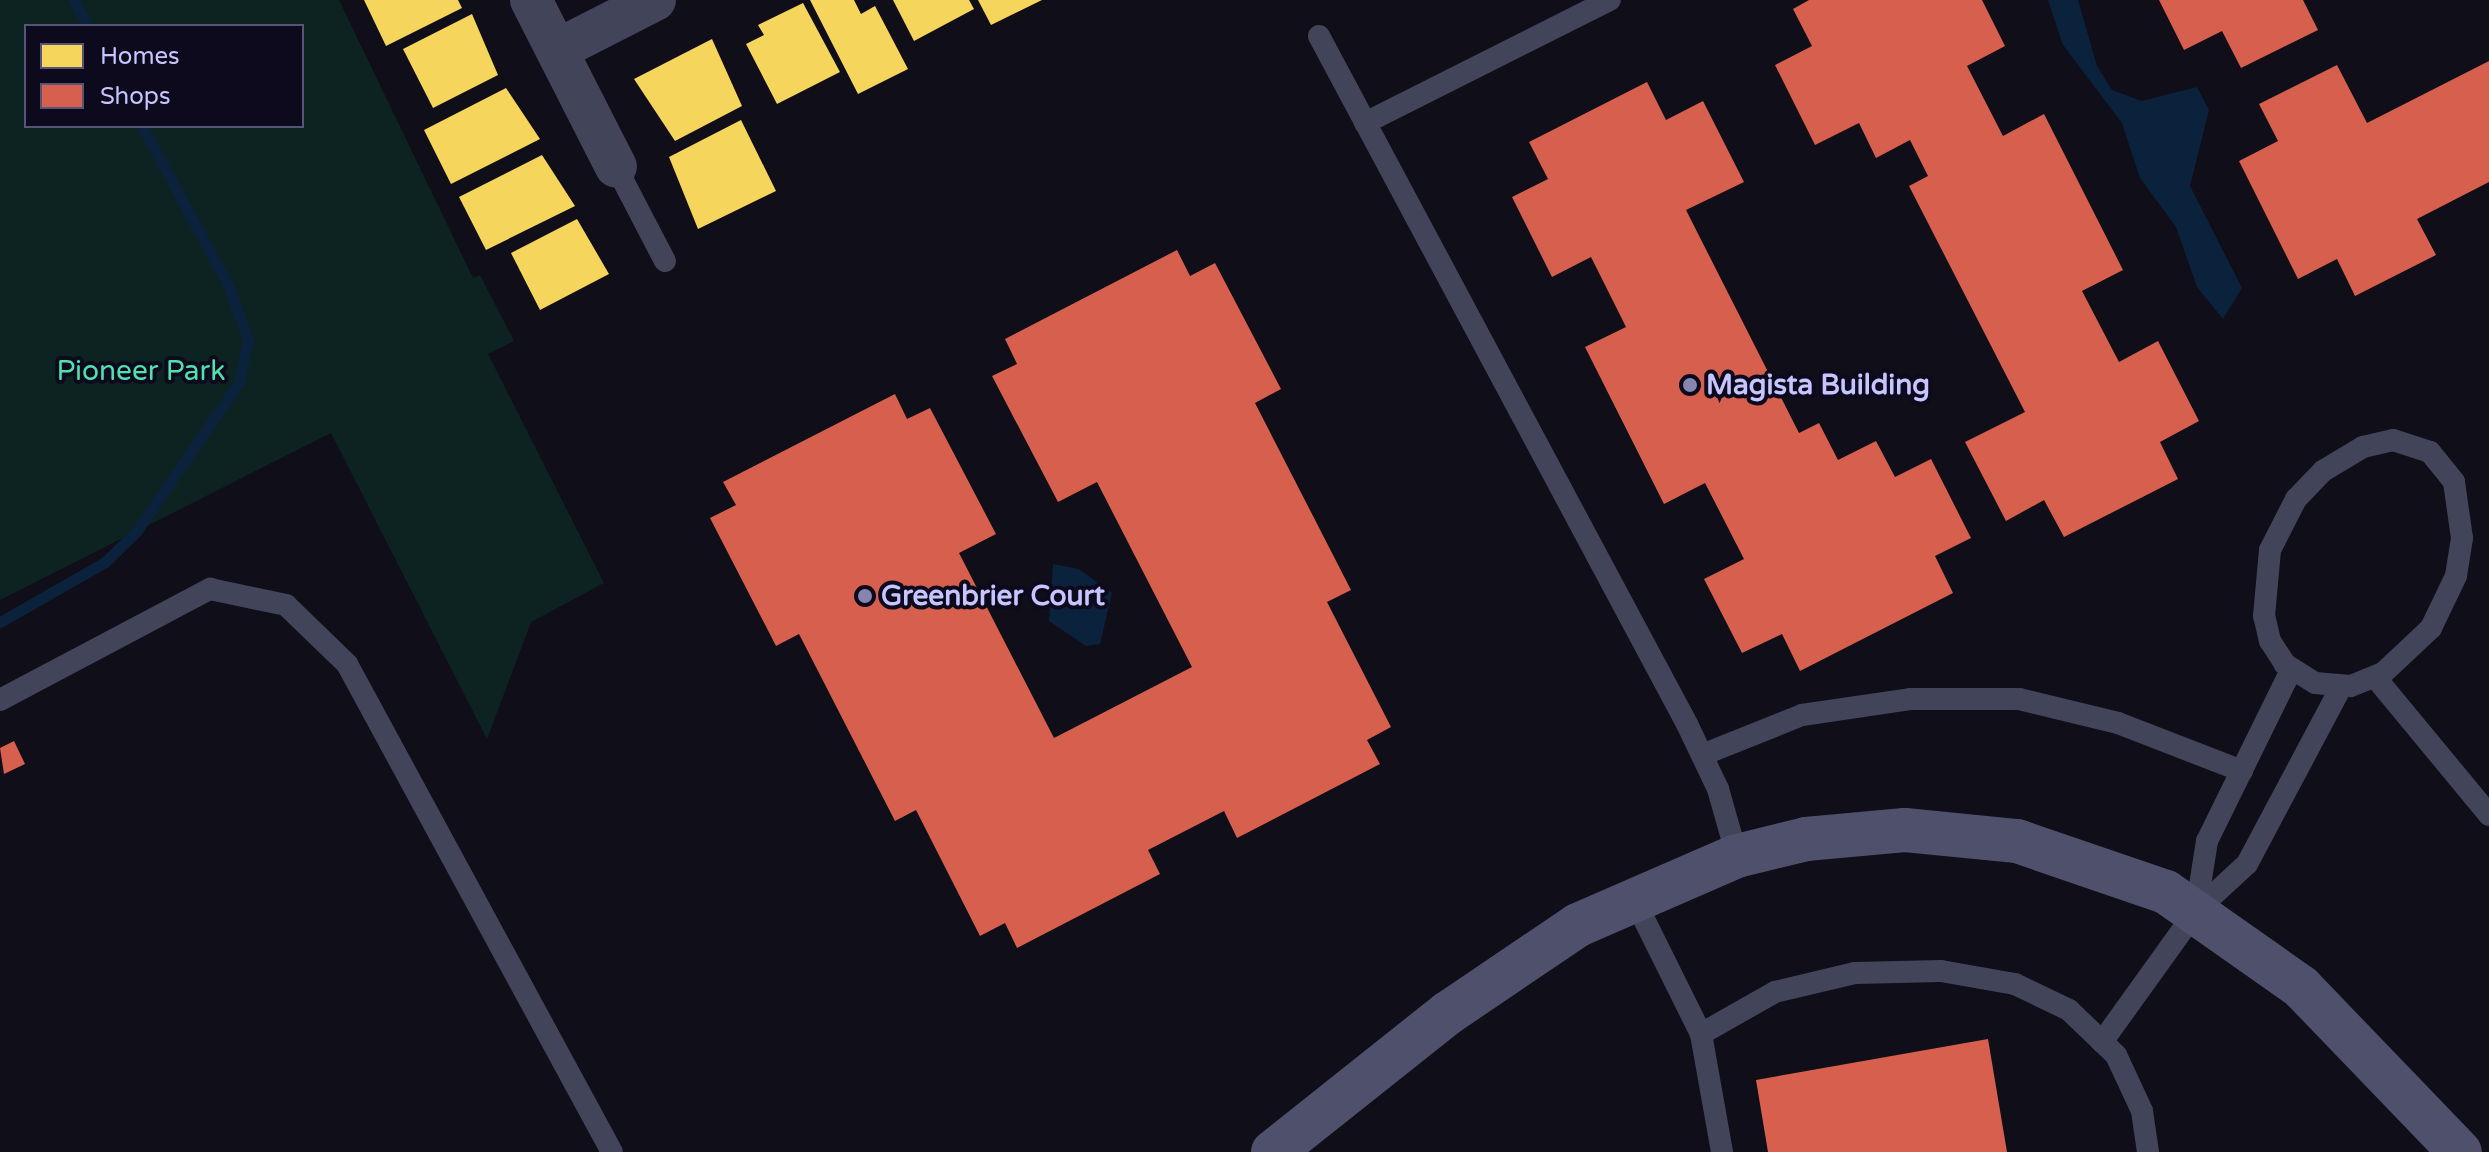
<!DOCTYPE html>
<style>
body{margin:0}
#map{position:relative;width:2489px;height:1152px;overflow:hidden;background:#100e18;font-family:"Varela Round",sans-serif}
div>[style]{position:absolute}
.green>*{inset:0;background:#0d2321}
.water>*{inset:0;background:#0b223c}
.homes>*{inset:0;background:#f6d55c}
.shops>*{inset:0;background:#d6604d}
.stream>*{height:11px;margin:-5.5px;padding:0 5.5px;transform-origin:5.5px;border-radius:5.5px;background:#0b223c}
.lane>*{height:22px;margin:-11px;padding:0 11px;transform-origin:11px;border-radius:11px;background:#424459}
.street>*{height:42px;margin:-21px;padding:0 21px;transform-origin:21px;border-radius:21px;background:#424459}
.secondary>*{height:44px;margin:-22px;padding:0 22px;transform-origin:22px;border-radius:22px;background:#4f506c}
.dots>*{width:22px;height:22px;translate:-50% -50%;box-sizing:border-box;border:4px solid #0c0a1c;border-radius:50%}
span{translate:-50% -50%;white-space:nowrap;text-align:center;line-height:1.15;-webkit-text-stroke:8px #0c0a1c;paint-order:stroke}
.park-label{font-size:28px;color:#50e1ae}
.poi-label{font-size:28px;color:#c6c5ff;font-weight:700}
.left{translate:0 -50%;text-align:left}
.legend{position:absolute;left:24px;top:24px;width:280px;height:104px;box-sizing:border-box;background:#0c0a1c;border:2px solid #565577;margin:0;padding:10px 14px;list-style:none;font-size:24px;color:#c6c5ff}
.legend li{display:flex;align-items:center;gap:16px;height:40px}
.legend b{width:40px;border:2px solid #565577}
</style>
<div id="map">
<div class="green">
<i style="clip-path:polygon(evenodd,0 0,339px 0,473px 278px,480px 275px,514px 341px,488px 354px,604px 583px,531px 622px,487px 739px,331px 433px,0 600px,0 0,302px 26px,302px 126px,26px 126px,26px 26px,302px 26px)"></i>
</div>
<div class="water">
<i style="clip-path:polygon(2048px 0,2078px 0,2097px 66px,2112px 90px,2142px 101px,2197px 87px,2209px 110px,2190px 186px,2242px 288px,2223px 319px,2197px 287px,2176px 227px,2140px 178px,2122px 123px,2063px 45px)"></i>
<i style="clip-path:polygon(1053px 564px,1079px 569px,1112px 593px,1100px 644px,1086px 646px,1049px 621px)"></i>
</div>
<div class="homes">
<i style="clip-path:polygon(364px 0,458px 0,462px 8px,386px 46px)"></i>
<i style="clip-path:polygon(810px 0,854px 0,861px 14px,875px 6px,908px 69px,858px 94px)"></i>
<i style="clip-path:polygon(893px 0,969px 0,974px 9px,914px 41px)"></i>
<i style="clip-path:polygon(978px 0,1042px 0,991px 25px)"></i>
<i style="clip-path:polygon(803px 3px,840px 72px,777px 104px,746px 44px,764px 35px,758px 25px)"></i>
<i style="clip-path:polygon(472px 14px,498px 75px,433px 108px,403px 49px)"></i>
<i style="clip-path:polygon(712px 39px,742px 106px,675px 141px,634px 79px)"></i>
<i style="clip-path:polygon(506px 88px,540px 139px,451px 184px,424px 130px)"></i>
<i style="clip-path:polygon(741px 120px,776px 191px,698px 229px,669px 157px)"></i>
<i style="clip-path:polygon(542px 155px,575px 206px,486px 250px,459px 197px)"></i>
<i style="clip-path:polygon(577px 219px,609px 274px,540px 310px,511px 253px)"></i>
</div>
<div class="shops">
<i style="clip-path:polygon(1809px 0,1982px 0,2005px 46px,1967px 66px,2003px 136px,2044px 114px,2123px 270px,2082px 291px,2119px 362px,2158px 341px,2199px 421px,2160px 442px,2178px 479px,2064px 537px,2044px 500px,2006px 521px,1965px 442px,2025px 412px,1909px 186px,1928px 176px,1910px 140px,1876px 158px,1859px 123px,1815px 145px,1775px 65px,1812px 46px,1793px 9px)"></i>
<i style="clip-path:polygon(2159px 0,2303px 0,2318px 30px,2241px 68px,2222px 31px,2184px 50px)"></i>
<i style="clip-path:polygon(2489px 61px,2489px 182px,2417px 219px,2436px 255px,2355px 296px,2337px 259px,2298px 279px,2239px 161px,2278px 141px,2259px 104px,2337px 65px,2367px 123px)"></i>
<i style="clip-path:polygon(1647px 82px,1666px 120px,1703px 101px,1744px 182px,1686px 210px,1799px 433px,1819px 423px,1838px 460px,1876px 441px,1895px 477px,1931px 459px,1971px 538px,1935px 556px,1953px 593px,1800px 671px,1782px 634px,1742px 653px,1704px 579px,1744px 559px,1705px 483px,1664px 504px,1585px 347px,1626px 327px,1591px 257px,1552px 277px,1512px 197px,1548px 179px,1529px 142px)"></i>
<i style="clip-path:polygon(1177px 250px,1190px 276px,1215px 263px,1281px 389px,1255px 403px,1351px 590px,1327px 602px,1391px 727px,1367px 740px,1380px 764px,1237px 838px,1224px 811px,1148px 850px,1160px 874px,1017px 948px,1005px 923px,980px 936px,916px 810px,895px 821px,799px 634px,776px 646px,710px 518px,736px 505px,723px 482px,895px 394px,907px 419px,930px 408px,996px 534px,959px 553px,1054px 738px,1192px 667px,1097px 482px,1058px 502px,992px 376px,1017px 364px,1005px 339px)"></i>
<i style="clip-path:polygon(14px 741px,25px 764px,4px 774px,0 748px)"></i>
<i style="clip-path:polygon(1988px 1039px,2007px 1152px,1768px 1152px,1756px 1080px)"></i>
</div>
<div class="stream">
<i style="left:74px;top:0;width:30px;rotate:62deg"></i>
<i style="left:0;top:622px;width:121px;rotate:-29.7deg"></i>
<i style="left:105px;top:562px;width:43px;rotate:-44.1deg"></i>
<i style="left:136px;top:532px;width:182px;rotate:-55.5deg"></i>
<i style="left:239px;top:382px;width:43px;rotate:-77.9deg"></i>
<i style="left:248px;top:340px;width:56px;rotate:-109.7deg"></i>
<i style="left:229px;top:287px;width:183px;rotate:-118.4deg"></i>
</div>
<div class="lane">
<i style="left:1319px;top:36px;width:780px;rotate:61.86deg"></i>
<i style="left:1687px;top:724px;width:72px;rotate:64.5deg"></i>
<i style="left:1718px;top:789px;width:70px;rotate:74.2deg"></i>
<i style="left:1365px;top:123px;width:274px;rotate:-26.7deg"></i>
<i style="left:616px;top:167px;width:106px;rotate:62.5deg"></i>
<i style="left:2393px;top:440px;width:39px;rotate:18deg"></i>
<i style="left:2430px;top:452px;width:38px;rotate:51deg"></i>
<i style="left:2454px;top:482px;width:57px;rotate:81.9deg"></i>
<i style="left:2462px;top:538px;width:38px;rotate:99deg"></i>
<i style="left:2456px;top:576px;width:58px;rotate:115.7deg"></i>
<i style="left:2431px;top:628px;width:66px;rotate:136.8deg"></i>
<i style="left:2383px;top:673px;width:35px;rotate:158deg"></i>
<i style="left:2350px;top:686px;width:35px;rotate:-175deg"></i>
<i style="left:2315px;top:683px;width:36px;rotate:-148deg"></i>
<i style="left:2285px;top:664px;width:27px;rotate:-123deg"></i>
<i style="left:2270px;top:641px;width:26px;rotate:-103deg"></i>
<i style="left:2264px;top:616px;width:66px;rotate:-84.8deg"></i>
<i style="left:2270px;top:550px;width:57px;rotate:-63deg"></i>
<i style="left:2296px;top:499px;width:39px;rotate:-46deg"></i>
<i style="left:2323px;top:471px;width:47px;rotate:-31deg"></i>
<i style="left:2363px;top:447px;width:31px;rotate:-13deg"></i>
<i style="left:2375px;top:677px;width:179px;rotate:50.4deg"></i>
<i style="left:0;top:700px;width:238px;rotate:-27.9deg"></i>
<i style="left:210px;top:589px;width:78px;rotate:11.9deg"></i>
<i style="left:286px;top:605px;width:85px;rotate:44deg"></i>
<i style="left:347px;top:664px;width:555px;rotate:61.5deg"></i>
<i style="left:1702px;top:755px;width:108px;rotate:-21.8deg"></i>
<i style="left:1802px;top:715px;width:109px;rotate:-8.4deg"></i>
<i style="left:1910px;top:699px;width:109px"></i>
<i style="left:2019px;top:699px;width:102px;rotate:13.6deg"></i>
<i style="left:2118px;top:723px;width:133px;rotate:21.2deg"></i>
<i style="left:1633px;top:897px;width:153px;rotate:63.6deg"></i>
<i style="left:1701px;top:1034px;width:120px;rotate:79.9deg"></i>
<i style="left:2196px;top:911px;width:71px;rotate:-81.1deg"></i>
<i style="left:2207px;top:841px;width:191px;rotate:-63.8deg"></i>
<i style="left:1701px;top:1034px;width:85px;rotate:-29.6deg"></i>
<i style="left:1775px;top:992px;width:82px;rotate:-13.4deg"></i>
<i style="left:1855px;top:973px;width:86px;rotate:-1.3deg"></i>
<i style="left:1941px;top:971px;width:75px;rotate:10deg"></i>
<i style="left:2015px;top:984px;width:60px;rotate:25.7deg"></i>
<i style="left:2069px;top:1010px;width:65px;rotate:43.8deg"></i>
<i style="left:2116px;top:1055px;width:62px;rotate:65.1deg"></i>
<i style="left:2142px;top:1111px;width:41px;rotate:81.7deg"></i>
<i style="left:2102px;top:1042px;width:161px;rotate:-54.3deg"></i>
<i style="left:2196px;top:911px;width:69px;rotate:-42.7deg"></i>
<i style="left:2247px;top:864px;width:200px;rotate:-62deg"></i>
</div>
<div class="street">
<i style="left:531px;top:0;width:187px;rotate:63deg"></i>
<i style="left:557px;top:50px;width:110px;rotate:-27deg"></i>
</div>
<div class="secondary">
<i style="left:1273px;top:1152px;width:223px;rotate:-38.5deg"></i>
<i style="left:1448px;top:1013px;width:157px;rotate:-34.1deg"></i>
<i style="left:1578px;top:925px;width:173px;rotate:-23.5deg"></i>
<i style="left:1737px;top:856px;width:71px;rotate:-13.8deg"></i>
<i style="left:1806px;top:839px;width:99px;rotate:-5.2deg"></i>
<i style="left:1905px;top:830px;width:113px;rotate:5.6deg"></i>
<i style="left:2017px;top:841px;width:157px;rotate:18.9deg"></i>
<i style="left:2166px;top:892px;width:165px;rotate:35.1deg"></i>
<i style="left:2301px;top:987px;width:229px;rotate:46.1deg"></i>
</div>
<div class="dots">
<i style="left:1690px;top:385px;background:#8685ae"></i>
<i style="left:865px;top:596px;background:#8685ae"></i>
</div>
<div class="park-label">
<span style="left:141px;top:371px">Pioneer Park</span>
</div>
<div class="poi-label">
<span class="left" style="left:1706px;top:385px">Magista Building</span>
<span class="left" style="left:881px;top:596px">Greenbrier Court</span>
</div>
<ul class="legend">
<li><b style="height:22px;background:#f6d55c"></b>Homes</li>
<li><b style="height:22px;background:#d6604d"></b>Shops</li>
</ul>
</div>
